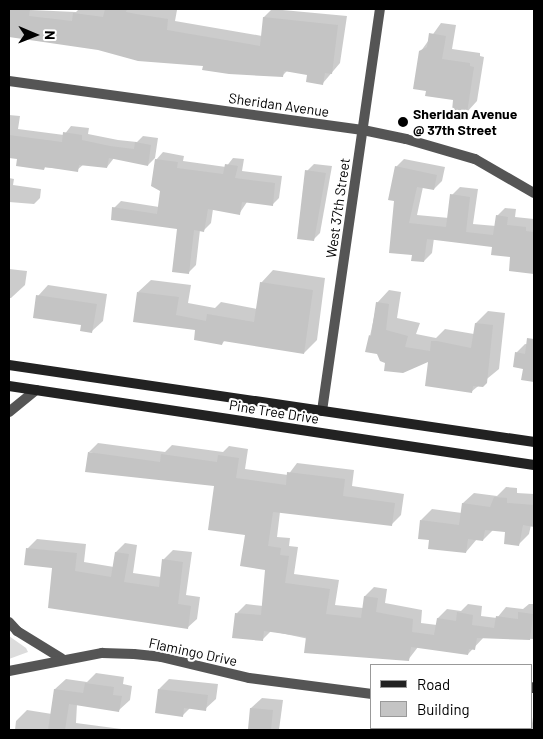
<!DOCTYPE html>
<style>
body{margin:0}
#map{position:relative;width:543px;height:739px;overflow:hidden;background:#fff;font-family:Barlow,sans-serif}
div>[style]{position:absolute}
.green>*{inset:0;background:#dcdcdc}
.shadow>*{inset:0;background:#0003}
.building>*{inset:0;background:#c4c4c4}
.street>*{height:10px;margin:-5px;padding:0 5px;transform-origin:5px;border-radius:5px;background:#555}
.secondary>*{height:10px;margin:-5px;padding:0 5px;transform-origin:5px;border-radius:5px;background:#222}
.dots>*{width:14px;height:14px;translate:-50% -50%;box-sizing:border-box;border:2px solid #fff;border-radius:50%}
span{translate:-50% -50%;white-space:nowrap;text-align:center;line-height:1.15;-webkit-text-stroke:4.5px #fff;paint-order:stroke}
.street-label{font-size:14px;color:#000}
.poi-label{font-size:14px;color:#000;font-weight:700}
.left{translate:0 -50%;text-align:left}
.frame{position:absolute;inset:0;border:10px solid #000;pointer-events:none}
.legend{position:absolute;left:370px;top:664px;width:162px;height:65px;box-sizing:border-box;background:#fff;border:1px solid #999;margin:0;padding:6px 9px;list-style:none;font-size:15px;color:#000}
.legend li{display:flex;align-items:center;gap:10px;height:25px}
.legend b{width:25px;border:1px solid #999}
.north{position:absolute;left:10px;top:10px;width:50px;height:50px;-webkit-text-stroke:4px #fff;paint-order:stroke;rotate:91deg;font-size:14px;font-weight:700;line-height:20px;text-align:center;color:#000}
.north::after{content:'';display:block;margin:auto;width:18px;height:22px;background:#000;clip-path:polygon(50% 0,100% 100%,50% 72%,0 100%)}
</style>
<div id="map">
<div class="green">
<i style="clip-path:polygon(9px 636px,26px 648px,28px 652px,9px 659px)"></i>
</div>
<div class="shadow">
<i style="clip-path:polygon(9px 9px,76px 12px,79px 9px,170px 9px,177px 10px,175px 21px,262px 36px,264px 17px,272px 9px,347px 16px,340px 63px,323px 83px,309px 74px,287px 71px,282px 76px,9px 35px)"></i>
<i style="clip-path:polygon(441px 23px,456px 25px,452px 49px,480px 53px,480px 56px,484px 57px,477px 101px,467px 112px,421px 51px)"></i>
<i style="clip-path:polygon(9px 115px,20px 116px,18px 129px,64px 135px,71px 126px,89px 128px,88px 134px,118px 140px,137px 142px,143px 136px,158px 138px,155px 158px,148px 165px,114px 158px,107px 167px,84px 164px,77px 170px,17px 165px,18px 158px,9px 156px)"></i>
<i style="clip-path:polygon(163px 152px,184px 156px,183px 161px,226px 167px,233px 158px,244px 159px,242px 171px,282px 176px,279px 198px,272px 205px,247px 202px,239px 214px,213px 209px,211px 223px,204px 230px,200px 230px,196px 265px,189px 272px,178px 228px,114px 208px,121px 201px,159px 207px,162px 190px,156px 160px)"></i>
<i style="clip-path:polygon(404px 159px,445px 167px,442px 181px,434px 189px,423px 187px,417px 215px,449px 218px,452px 195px,460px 187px,478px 189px,473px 224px,496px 226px,497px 216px,505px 208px,516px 209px,515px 217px,534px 219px,534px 273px,510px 270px,512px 256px,493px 246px,434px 238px,432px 253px,424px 261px,413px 254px,396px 200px,396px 167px)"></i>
<i style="clip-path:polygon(314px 164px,332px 166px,320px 233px,313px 240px,307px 171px)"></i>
<i style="clip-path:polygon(9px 178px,14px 179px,13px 185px,41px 189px,40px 198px,34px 204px,9px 202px)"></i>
<i style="clip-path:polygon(9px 269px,27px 271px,25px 285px,11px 298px,9px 298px)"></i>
<i style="clip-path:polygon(273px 270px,325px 278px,317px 340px,304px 353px,225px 340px,222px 344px,138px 292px,151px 280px,191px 285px,188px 303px,215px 308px,221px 302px,257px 309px,261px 283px)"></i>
<i style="clip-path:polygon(48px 285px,107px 294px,103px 321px,92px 331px,38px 296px)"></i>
<i style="clip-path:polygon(389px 290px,401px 292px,397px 318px,420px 323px,416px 334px,436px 338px,445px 329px,474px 334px,476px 323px,488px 311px,505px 313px,499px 369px,471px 392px,430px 360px,386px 362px,370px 336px,377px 303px)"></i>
<i style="clip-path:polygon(525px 344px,534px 345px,534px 381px,522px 379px,524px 368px,516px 353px)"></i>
<i style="clip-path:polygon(98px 443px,165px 452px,172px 445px,223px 452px,229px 446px,248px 449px,245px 469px,288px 475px,297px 463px,354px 470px,352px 486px,404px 494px,401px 515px,392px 524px,280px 512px,277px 537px,290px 538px,289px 546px,298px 547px,294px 574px,339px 580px,335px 605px,363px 608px,365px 596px,374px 587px,387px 589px,385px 603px,422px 610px,421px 623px,437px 625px,438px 618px,447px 609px,461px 611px,468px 604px,482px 606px,481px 616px,497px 618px,506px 607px,523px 609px,529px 604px,534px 604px,534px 639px,484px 637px,468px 654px,418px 647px,408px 660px,271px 631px,262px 640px,237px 613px,246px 604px,263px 606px,266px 569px,215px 484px,89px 452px)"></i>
<i style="clip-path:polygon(506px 487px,517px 488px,517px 493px,534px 494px,534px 526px,531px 525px,529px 534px,518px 545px,507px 531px,493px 530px,483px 540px,477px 539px,466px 552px,430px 539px,421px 520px,432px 509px,462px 513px,463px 503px,474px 493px,497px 496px)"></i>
<i style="clip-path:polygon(37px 539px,86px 544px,84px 562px,114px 567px,116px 552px,125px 543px,137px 545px,133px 573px,161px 577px,164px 559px,173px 550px,192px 552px,186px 595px,200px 597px,197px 619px,187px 628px,53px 567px,26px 564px,28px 548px)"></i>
<i style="clip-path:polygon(96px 673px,124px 677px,123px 684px,132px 686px,130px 700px,119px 710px,77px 704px,76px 723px,129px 730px,15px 730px,16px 721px,27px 710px,52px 714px,55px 689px,66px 679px,87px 682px)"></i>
<i style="clip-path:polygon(169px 679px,218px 684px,216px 699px,205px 709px,190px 708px,183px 715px,159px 689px)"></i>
<i style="clip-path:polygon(262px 698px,283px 700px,279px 730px,251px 730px,251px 708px)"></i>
<i style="clip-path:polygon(532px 717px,534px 730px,507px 730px,532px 728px)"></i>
<i style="clip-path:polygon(387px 728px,416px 728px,387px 730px)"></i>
</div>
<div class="building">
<i style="clip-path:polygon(9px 9px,30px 9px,29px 16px,72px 21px,73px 13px,103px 17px,105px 9px,127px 9px,126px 12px,136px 14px,168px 19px,167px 30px,260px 46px,263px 17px,338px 25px,332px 74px,325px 73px,323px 85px,306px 82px,307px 75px,284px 71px,283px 77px,229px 74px,202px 70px,203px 66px,138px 61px,98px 50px,9px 37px)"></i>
<i style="clip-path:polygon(429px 33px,446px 36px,442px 59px,470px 63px,470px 66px,474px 67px,467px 113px,452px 111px,453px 100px,425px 96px,426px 91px,413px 89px,419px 51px,427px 47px)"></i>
<i style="clip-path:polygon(63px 132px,82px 135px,82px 140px,110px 146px,134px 149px,135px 142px,151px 145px,148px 166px,109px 158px,107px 168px,79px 165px,78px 172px,45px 167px,44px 170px,16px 166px,17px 159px,9px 158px,9px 135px,62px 142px)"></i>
<i style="clip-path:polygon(155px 159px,178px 162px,177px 168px,223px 174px,225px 164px,238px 166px,235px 178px,275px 183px,273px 206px,242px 202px,240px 215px,208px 209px,204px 232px,194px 230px,189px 274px,172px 272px,177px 229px,111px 220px,112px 207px,157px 214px,160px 191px,151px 186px)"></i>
<i style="clip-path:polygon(395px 166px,437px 175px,434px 190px,417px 187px,409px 223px,446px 227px,450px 194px,470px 197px,466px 232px,493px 235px,496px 215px,508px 217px,507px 225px,526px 227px,526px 231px,534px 232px,534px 274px,509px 271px,510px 257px,491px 255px,492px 247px,427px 239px,424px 262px,411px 261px,412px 255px,389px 253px,394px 201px,388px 200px)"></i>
<i style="clip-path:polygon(305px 170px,326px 173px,314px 241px,297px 239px)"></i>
<i style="clip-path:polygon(260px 282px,313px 290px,304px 354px,223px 341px,222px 345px,194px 340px,195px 330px,133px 322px,137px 292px,179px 297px,176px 315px,206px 321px,207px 314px,254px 322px)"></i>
<i style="clip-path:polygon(36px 295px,97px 304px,92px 333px,80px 331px,81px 325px,33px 318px)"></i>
<i style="clip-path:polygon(376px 302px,389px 304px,386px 330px,408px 336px,405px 347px,430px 351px,431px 341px,437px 341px,471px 348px,475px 323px,493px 325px,487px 383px,483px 387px,473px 386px,472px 393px,425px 386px,428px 362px,403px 373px,384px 371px,385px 363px,380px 361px,377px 354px,365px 352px,369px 335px,371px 336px)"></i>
<i style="clip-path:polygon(527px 338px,534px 339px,534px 382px,521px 380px,523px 369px,513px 367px,515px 352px,525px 354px)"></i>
<i style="clip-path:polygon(88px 452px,160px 462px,161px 454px,217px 462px,218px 455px,239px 458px,236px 478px,286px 485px,287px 472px,345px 479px,343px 496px,395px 503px,392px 526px,273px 512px,268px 546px,281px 548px,280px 555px,289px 556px,285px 583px,330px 589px,326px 614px,361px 618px,364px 596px,378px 598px,376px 612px,413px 619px,412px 632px,434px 635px,437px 618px,456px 621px,457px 612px,473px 615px,472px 625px,494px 628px,496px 616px,518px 619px,518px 612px,533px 614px,530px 640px,477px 638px,475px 650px,469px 649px,468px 655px,411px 647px,409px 661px,304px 653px,306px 637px,264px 631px,263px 641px,232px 638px,235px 613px,261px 615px,265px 570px,240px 566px,245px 535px,208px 530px,214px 486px,85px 472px)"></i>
<i style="clip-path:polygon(494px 497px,507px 498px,507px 503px,534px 505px,534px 527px,523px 525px,519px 546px,504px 544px,505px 532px,485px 530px,483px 541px,468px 539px,466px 553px,428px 549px,429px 540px,418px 539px,420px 520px,459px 525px,462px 503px,490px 507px)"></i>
<i style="clip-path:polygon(26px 548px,77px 553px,75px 571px,111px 577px,115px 552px,129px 554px,124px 582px,159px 587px,162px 559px,183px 562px,178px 604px,191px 606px,188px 629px,48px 608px,52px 568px,24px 565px)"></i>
<i style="clip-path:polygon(85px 683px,114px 687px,113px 695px,122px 696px,119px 712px,69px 704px,65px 730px,48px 730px,54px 689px,83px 693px)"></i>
<i style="clip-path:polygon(158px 689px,208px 695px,206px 711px,184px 708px,183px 717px,155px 713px)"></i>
<i style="clip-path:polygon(250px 708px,273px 710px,271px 730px,248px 729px)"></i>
</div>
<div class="street">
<i style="left:9px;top:81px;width:357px;rotate:7.9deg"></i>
<i style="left:363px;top:130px;width:44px;rotate:11.8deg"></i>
<i style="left:406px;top:139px;width:72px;rotate:16.2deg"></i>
<i style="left:475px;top:159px;width:68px;rotate:30deg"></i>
<i style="left:322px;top:411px;width:406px;rotate:-81.8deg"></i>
<i style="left:9px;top:412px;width:35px;rotate:-39deg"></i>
<i style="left:9px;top:622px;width:12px;rotate:48deg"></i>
<i style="left:17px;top:631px;width:52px;rotate:31.5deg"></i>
<i style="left:9px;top:671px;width:95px;rotate:-11deg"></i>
<i style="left:102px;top:653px;width:32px;rotate:2deg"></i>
<i style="left:134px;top:654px;width:27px;rotate:6deg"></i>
<i style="left:161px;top:657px;width:90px;rotate:13.4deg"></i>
<i style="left:249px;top:678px;width:124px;rotate:7.4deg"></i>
<i style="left:532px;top:688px;width:2px;rotate:-27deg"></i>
</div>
<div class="secondary">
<i style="left:9px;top:365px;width:531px;rotate:8.34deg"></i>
<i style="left:9px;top:386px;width:531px;rotate:8.56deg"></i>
</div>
<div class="dots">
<i style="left:403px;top:122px;background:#000"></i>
</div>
<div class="street-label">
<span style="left:279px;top:105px;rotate:8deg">Sheridan Avenue</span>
<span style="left:338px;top:208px;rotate:-82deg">West 37th Street</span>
<span style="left:274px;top:412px;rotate:9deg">Pine Tree Drive</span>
<span style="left:193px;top:652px;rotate:12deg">Flamingo Drive</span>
</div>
<div class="poi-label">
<span class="left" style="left:413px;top:122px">Sheridan Avenue<br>@ 37th Street</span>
</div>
<div class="frame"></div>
<ul class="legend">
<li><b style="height:6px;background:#222"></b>Road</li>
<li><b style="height:14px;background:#c4c4c4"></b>Building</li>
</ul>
<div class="north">N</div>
</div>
